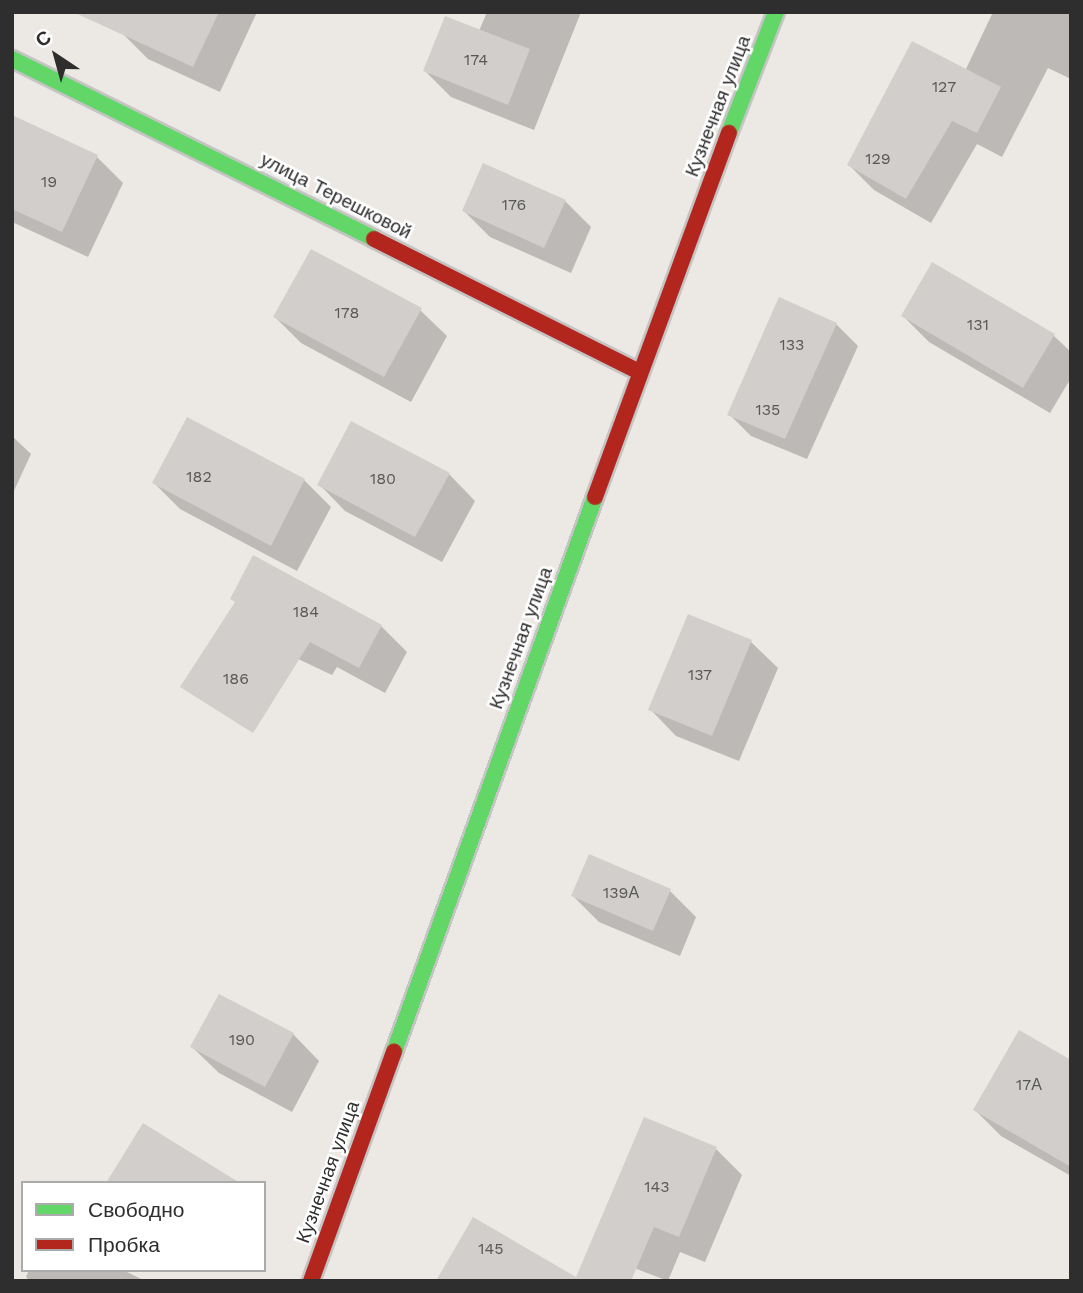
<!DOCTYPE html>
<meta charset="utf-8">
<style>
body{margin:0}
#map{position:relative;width:1083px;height:1293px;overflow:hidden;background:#ece8e4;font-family:"Work Sans",sans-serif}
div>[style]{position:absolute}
.shadow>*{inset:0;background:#0003}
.building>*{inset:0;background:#d1cecb}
.roads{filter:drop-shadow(2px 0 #c5c4c5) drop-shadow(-2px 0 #c5c4c5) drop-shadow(0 2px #c5c4c5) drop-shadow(0 -2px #c5c4c5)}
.fast>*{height:16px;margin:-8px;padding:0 8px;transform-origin:8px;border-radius:8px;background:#63d668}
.jam>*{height:16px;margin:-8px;padding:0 8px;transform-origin:8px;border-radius:8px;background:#b3261e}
span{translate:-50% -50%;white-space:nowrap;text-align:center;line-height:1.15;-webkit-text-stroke:5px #fff;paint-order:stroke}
.number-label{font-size:16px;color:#585857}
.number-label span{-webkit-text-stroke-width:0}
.street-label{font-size:19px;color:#2e2e2e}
.frame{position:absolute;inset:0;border:14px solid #2e2e2e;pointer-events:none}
.legend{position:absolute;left:21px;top:1181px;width:245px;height:91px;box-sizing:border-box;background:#fff;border:2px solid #ababab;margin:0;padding:9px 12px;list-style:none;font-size:21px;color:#2e2e2e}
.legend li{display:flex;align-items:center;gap:14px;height:35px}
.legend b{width:35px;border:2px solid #ababab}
.north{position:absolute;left:21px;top:21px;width:70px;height:70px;-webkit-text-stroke:5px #fff;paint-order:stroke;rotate:324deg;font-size:19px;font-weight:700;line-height:28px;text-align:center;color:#2e2e2e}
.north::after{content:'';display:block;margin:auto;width:24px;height:32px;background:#2e2e2e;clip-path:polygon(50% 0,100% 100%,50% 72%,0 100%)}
</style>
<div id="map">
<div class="shadow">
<i style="clip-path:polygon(127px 12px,257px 12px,220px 92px,148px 59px,122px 33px)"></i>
<i style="clip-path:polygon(487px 12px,581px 12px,534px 130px,451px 97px,425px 71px,479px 31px)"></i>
<i style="clip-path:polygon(993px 12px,1071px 12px,1071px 79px,1048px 68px,1002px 157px,977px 144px,931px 223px,874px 190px,849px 165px,965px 71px)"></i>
<i style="clip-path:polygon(12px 117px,97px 157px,123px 183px,88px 257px,12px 222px)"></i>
<i style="clip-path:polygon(565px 201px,591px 227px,571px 273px,490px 237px,464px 211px)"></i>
<i style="clip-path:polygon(420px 310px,447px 336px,411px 402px,301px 343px,275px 317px)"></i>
<i style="clip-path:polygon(903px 316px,1054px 336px,1071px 352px,1071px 378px,1050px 413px,929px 342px)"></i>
<i style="clip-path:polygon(836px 324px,858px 346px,807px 459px,751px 436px,729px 414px)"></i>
<i style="clip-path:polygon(188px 419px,304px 480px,331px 507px,297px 571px,180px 509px,154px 483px)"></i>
<i style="clip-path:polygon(12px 436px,31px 454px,12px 495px)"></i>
<i style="clip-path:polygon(449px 474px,475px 501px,442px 562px,345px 511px,319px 484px)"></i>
<i style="clip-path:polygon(237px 603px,381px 626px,407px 652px,385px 693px,337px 667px,332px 675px,256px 639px)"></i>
<i style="clip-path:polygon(689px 616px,751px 642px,778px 668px,739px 761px,676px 736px,650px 709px)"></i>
<i style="clip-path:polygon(670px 891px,696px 917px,680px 956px,599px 922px,573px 896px)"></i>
<i style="clip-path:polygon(293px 1034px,319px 1061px,292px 1112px,219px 1073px,192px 1047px)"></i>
<i style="clip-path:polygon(1071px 1062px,1071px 1176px,1001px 1136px,975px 1110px)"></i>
<i style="clip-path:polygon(716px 1149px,742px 1175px,705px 1262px,680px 1252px,668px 1281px,621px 1263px)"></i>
<i style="clip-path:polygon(29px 1270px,123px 1270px,145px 1281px,30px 1281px,26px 1277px)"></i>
</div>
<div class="building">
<i style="clip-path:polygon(73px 12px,219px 12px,193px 67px)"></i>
<i style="clip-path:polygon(445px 16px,530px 49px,508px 105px,423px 71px)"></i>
<i style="clip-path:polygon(912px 41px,1001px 87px,977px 133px,952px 121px,906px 199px,847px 165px)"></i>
<i style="clip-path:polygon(12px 115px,98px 155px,62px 232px,12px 209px)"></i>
<i style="clip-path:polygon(483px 163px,566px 200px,544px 248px,462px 211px)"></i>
<i style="clip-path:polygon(311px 249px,422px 308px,384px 377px,273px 317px)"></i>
<i style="clip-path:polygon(932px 262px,1055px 334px,1023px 388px,901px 316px)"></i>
<i style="clip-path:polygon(779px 297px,837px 323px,785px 439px,727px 415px)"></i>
<i style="clip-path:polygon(187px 417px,305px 479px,271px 546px,152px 483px)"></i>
<i style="clip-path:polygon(351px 421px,450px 473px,415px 537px,317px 485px)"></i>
<i style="clip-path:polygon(253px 555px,382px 625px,359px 668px,310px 642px,253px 733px,180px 687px,235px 602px,230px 599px)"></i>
<i style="clip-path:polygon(688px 614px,752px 640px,712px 736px,648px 710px)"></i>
<i style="clip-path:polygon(589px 854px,671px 889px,653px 931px,571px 896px)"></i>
<i style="clip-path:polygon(219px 994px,294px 1033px,265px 1087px,190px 1047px)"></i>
<i style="clip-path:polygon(1019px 1030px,1071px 1060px,1071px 1167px,973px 1110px)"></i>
<i style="clip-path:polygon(644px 1117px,717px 1147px,679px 1237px,654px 1227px,631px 1281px,436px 1281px,473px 1217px,576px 1277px)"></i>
<i style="clip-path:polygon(143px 1123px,240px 1183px,106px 1183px)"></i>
</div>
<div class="roads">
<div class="fast">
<i style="left:12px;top:59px;width:404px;rotate:26.4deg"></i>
<i style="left:729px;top:133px;width:130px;rotate:-68.8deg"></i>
<i style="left:394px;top:1052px;width:590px;rotate:-70.09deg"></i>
</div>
<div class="jam">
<i style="left:374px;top:239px;width:297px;rotate:26.6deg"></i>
<i style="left:595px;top:497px;width:388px;rotate:-69.8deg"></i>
<i style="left:311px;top:1281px;width:244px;rotate:-70.1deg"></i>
</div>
</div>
<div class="number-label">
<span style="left:476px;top:60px">174</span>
<span style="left:944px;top:87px">127</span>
<span style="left:878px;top:159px">129</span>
<span style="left:49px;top:182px">19</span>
<span style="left:514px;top:205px">176</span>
<span style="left:347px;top:313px">178</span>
<span style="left:978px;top:325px">131</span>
<span style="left:792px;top:345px">133</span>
<span style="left:768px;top:410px">135</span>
<span style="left:199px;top:477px">182</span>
<span style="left:383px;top:479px">180</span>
<span style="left:306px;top:612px">184</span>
<span style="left:700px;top:675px">137</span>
<span style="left:236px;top:679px">186</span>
<span style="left:621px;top:893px">139А</span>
<span style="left:242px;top:1040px">190</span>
<span style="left:1029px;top:1085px">17А</span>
<span style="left:657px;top:1187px">143</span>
<span style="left:491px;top:1249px">145</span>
</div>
<div class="street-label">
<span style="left:718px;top:106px;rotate:-69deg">Кузнечная улица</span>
<span style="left:336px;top:196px;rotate:27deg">улица Терешковой</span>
<span style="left:521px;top:638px;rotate:-70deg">Кузнечная улица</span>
<span style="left:328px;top:1172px;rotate:-70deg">Кузнечная улица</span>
</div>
<div class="frame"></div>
<ul class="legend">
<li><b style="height:9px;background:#63d668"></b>Свободно</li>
<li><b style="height:9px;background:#b3261e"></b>Пробка</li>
</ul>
<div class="north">С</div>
</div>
